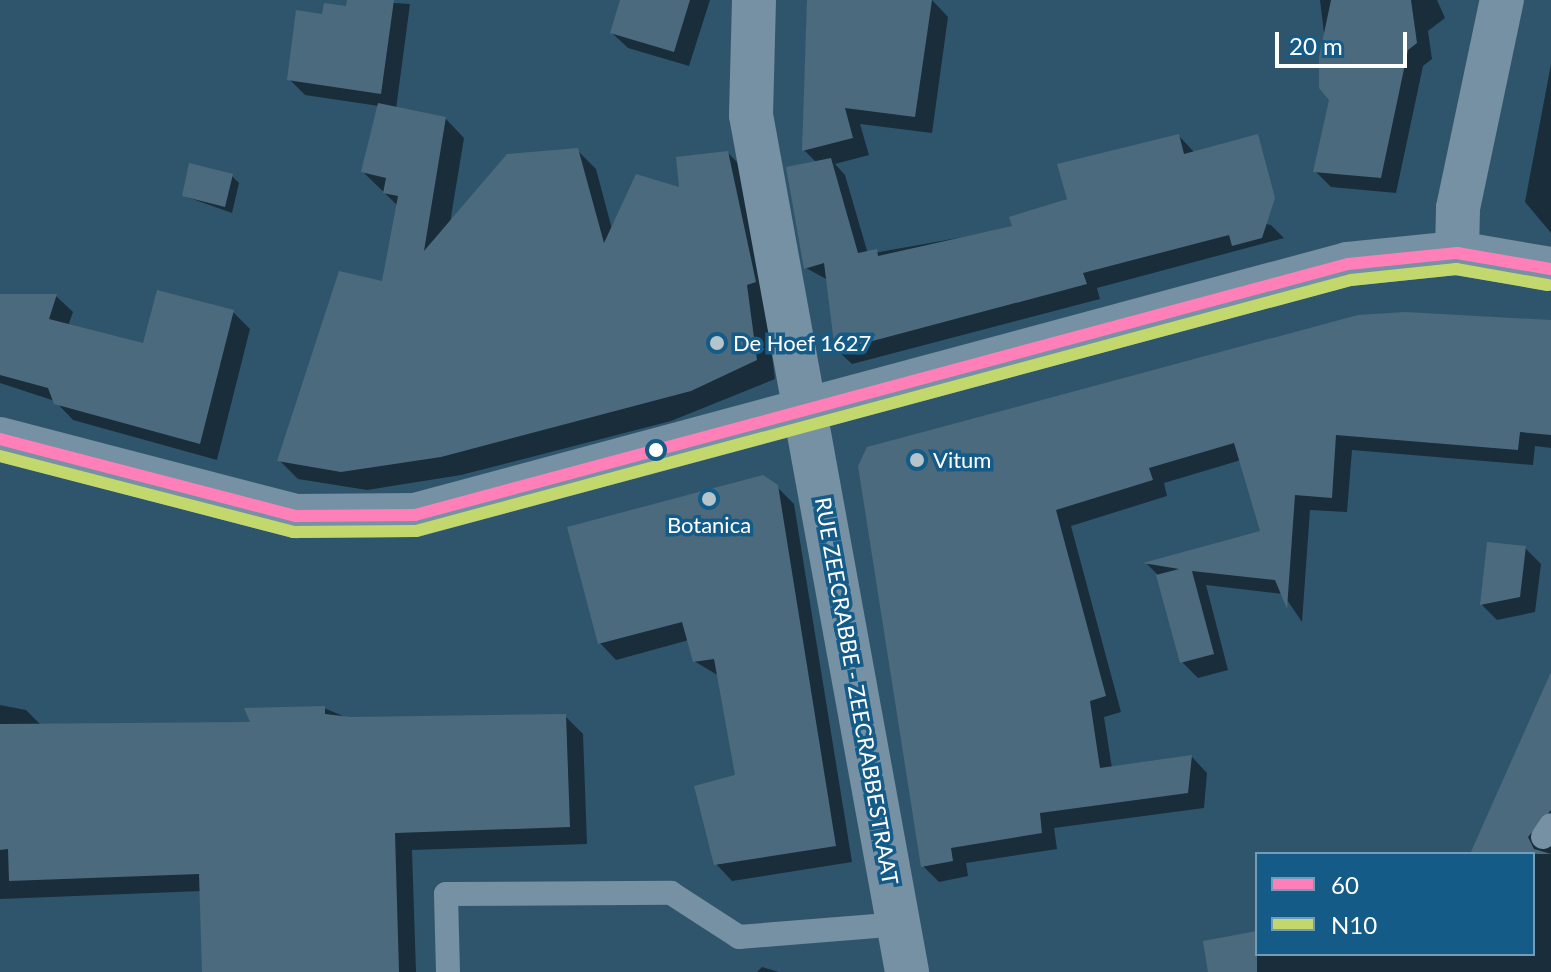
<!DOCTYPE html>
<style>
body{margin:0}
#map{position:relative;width:1551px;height:972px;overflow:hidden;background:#2f556d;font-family:Lato,sans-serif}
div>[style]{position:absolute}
.shadow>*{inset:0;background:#0007}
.building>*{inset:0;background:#4c6a7e}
.service>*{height:24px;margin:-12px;padding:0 12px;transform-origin:12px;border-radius:12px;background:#7691a3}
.minor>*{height:44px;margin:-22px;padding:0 22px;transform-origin:22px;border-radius:22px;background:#7691a3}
.tertiary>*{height:44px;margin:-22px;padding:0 22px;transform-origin:22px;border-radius:22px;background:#7691a3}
.bus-1>*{height:12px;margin:-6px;padding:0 6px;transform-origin:6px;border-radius:6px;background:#ff80b8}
.bus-2>*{height:12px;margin:-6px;padding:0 6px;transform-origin:6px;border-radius:6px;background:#c3d86c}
.dots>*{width:22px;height:22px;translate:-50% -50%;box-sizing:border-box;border:4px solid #155b87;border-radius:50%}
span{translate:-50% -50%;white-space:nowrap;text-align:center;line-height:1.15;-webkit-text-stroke:7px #155b87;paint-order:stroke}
.poi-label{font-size:22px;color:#fff}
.left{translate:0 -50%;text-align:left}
.street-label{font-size:22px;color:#fff}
.legend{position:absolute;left:1255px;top:852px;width:280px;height:104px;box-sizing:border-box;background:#155b87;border:2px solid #739db7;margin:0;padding:10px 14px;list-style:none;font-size:24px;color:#fff}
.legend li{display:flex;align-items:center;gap:16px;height:40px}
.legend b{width:40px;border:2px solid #739db7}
.scale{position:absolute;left:1275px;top:32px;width:132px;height:36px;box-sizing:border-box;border:4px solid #fff;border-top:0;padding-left:10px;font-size:24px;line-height:28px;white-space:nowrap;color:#fff;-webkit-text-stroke:6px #155b87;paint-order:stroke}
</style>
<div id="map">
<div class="shadow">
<i style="clip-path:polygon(349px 0,410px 4px,396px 109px,445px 118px,464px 138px,450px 223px,577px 150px,596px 169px,612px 229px,681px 190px,728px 153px,747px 172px,775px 379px,671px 421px,461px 475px,367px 490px,298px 479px,279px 460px,384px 283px,398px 206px,363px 172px,379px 106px,305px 95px,289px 79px,324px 16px,347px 8px)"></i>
<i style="clip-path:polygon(622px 0,710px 0,689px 66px,628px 48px,612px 33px)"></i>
<i style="clip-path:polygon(809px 0,932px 0,948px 17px,932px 133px,860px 124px,869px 155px,835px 164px,845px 175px,868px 254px,1014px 228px,1179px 136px,1193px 151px,1221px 215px,1271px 225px,1284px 238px,1097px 288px,1100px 299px,852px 364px,837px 350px,828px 280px,806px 268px,817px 163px,804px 150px)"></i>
<i style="clip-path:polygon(1320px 0,1437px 0,1445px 18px,1428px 31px,1432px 59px,1423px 66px,1396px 193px,1331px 187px,1315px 171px,1332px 99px)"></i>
<i style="clip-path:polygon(1551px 64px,1551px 233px,1525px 202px)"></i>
<i style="clip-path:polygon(232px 176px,239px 183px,232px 213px,184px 196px)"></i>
<i style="clip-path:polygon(0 296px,56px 296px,73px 312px,68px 326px,144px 345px,233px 312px,250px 329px,217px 460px,73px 420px,55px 401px,0 383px)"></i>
<i style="clip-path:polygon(1551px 324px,1551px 448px,1535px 446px,1533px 465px,1352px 450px,1347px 512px,1310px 510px,1302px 622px,1283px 594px,1206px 585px,1228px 670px,1198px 678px,1182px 662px,1159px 576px,1147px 564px,1262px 533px,1241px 460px,1164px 483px,1167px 496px,1071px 526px,1121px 712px,1104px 717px,1112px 768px,1192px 757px,1207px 773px,1204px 808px,1054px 828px,1057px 849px,966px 863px,968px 876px,939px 882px,923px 866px,860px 467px)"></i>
<i style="clip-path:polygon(777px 487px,794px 504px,852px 862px,732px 881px,716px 864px,737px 776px,719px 676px,694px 661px,689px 640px,616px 660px,600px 643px)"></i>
<i style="clip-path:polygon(1488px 545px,1525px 548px,1541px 564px,1535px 612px,1497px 620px,1482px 605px)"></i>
<i style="clip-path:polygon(1551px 688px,1551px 972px,1210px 972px,1257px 933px,1257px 954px,1533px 954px,1533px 854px,1471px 854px)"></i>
<i style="clip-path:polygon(0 705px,26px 710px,41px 725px,253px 724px,324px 708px,350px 719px,565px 716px,583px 734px,587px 844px,412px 850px,416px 972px,205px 972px,202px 891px,0 899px)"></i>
<i style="clip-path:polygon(762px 967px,779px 972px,757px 972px)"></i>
</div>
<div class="building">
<i style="clip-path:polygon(347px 0,394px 0,381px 94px,287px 80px,296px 10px,322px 14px,324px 3px,346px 6px)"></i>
<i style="clip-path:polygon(620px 0,690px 0,674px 52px,610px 33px)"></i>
<i style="clip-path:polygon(807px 0,932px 0,915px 117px,845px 108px,853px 138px,802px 151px)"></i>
<i style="clip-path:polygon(1331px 0,1411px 0,1417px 43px,1408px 50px,1381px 178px,1313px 172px,1329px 100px,1319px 88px,1319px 57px)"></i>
<i style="clip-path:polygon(378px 103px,446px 117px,424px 251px,507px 154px,578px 148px,604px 243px,636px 174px,679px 187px,676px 157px,728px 151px,756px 282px,747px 285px,757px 360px,691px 391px,441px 457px,341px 472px,277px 461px,339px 271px,382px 281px,398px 196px,383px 193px,386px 178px,361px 172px)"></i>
<i style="clip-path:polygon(1179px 134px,1184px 154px,1258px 134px,1275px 198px,1262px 238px,1232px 246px,1229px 235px,1083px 273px,1087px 284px,835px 351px,824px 263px,804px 269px,786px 167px,831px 158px,858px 253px,877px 249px,878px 256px,1012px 226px,1009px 217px,1067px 199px,1057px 164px)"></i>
<i style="clip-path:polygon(189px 163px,233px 174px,225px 207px,182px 196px)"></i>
<i style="clip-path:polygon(157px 290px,234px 310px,200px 444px,54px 404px,48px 388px,0 375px,0 294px,57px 294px,49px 319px,143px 343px)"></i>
<i style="clip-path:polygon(1405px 312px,1551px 320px,1551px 435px,1520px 432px,1518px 450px,1336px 435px,1332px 498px,1295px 495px,1287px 609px,1275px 580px,1192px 571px,1214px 654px,1180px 663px,1156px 575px,1179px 569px,1143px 563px,1260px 531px,1234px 443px,1149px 468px,1153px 480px,1056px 510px,1106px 696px,1090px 701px,1100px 768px,1192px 755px,1188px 793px,1040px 813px,1042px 833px,951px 848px,953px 861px,921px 867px,858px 466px,867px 447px,1358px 315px)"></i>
<i style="clip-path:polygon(763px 475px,778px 485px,836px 846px,714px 865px,694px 786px,735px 775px,714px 659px,693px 662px,682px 622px,598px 644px,567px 527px)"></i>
<i style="clip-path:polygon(1487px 542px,1526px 546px,1520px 597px,1480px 605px)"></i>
<i style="clip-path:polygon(1551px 672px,1551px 810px,1528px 837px,1534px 849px,1551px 854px,1470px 854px)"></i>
<i style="clip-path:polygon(325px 706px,325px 714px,351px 717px,566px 714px,570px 827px,395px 833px,399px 972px,202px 972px,199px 874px,9px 881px,8px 849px,0 850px,0 724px,250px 722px,244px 708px)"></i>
<i style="clip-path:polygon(1257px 931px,1257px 972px,1208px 972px,1203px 941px)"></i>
</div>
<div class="service">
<i style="left:1543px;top:837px;width:14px;rotate:-56deg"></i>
<i style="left:448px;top:972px;width:78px;rotate:-91.5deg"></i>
<i style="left:446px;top:894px;width:225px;rotate:-0.3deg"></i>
<i style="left:671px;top:893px;width:81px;rotate:32.9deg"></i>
<i style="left:739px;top:937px;width:162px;rotate:-4.6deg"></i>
</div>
<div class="minor">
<i style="left:754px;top:0;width:115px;rotate:91.5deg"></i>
<i style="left:751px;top:115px;width:871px;rotate:79.68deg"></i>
<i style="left:1457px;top:253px;width:45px;rotate:-88.7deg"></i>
<i style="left:1458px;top:208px;width:213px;rotate:-78.1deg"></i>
</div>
<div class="tertiary">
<i style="left:0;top:439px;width:306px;rotate:14.6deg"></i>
<i style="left:296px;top:516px;width:119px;rotate:-0.5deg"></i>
<i style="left:415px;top:515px;width:966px;rotate:-15.06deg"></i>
<i style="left:1348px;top:264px;width:110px;rotate:-5.8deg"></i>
<i style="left:1457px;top:253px;width:95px;rotate:9.7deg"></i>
</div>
<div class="bus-1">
<i style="left:0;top:439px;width:306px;rotate:14.6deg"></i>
<i style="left:296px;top:516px;width:119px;rotate:-0.5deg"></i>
<i style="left:415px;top:515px;width:966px;rotate:-15.06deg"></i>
<i style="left:1348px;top:264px;width:110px;rotate:-5.8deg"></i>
<i style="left:1457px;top:253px;width:95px;rotate:9.7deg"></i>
</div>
<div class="bus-2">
<i style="left:0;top:456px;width:303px;rotate:14.5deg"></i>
<i style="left:293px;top:532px;width:123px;rotate:-0.5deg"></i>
<i style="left:416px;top:531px;width:968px;rotate:-15.03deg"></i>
<i style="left:1351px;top:280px;width:106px;rotate:-6deg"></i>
<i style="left:1456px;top:269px;width:93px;rotate:9.9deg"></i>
</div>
<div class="dots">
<i style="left:717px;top:343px;background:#b6c4cc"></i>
<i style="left:656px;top:450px;background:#fff"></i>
<i style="left:917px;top:460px;background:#b6c4cc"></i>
<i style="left:709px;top:499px;background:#b6c4cc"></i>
</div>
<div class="poi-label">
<span class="left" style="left:733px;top:343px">De Hoef 1627</span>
<span class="left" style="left:933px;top:460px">Vitum</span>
<span style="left:709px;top:525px">Botanica</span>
</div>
<div class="street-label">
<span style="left:857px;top:691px;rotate:80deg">RUE ZEECRABBE - ZEECRABBESTRAAT</span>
</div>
<ul class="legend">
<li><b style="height:10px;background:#ff80b8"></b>60</li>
<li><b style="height:10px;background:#c3d86c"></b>N10</li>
</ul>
<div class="scale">20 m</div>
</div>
